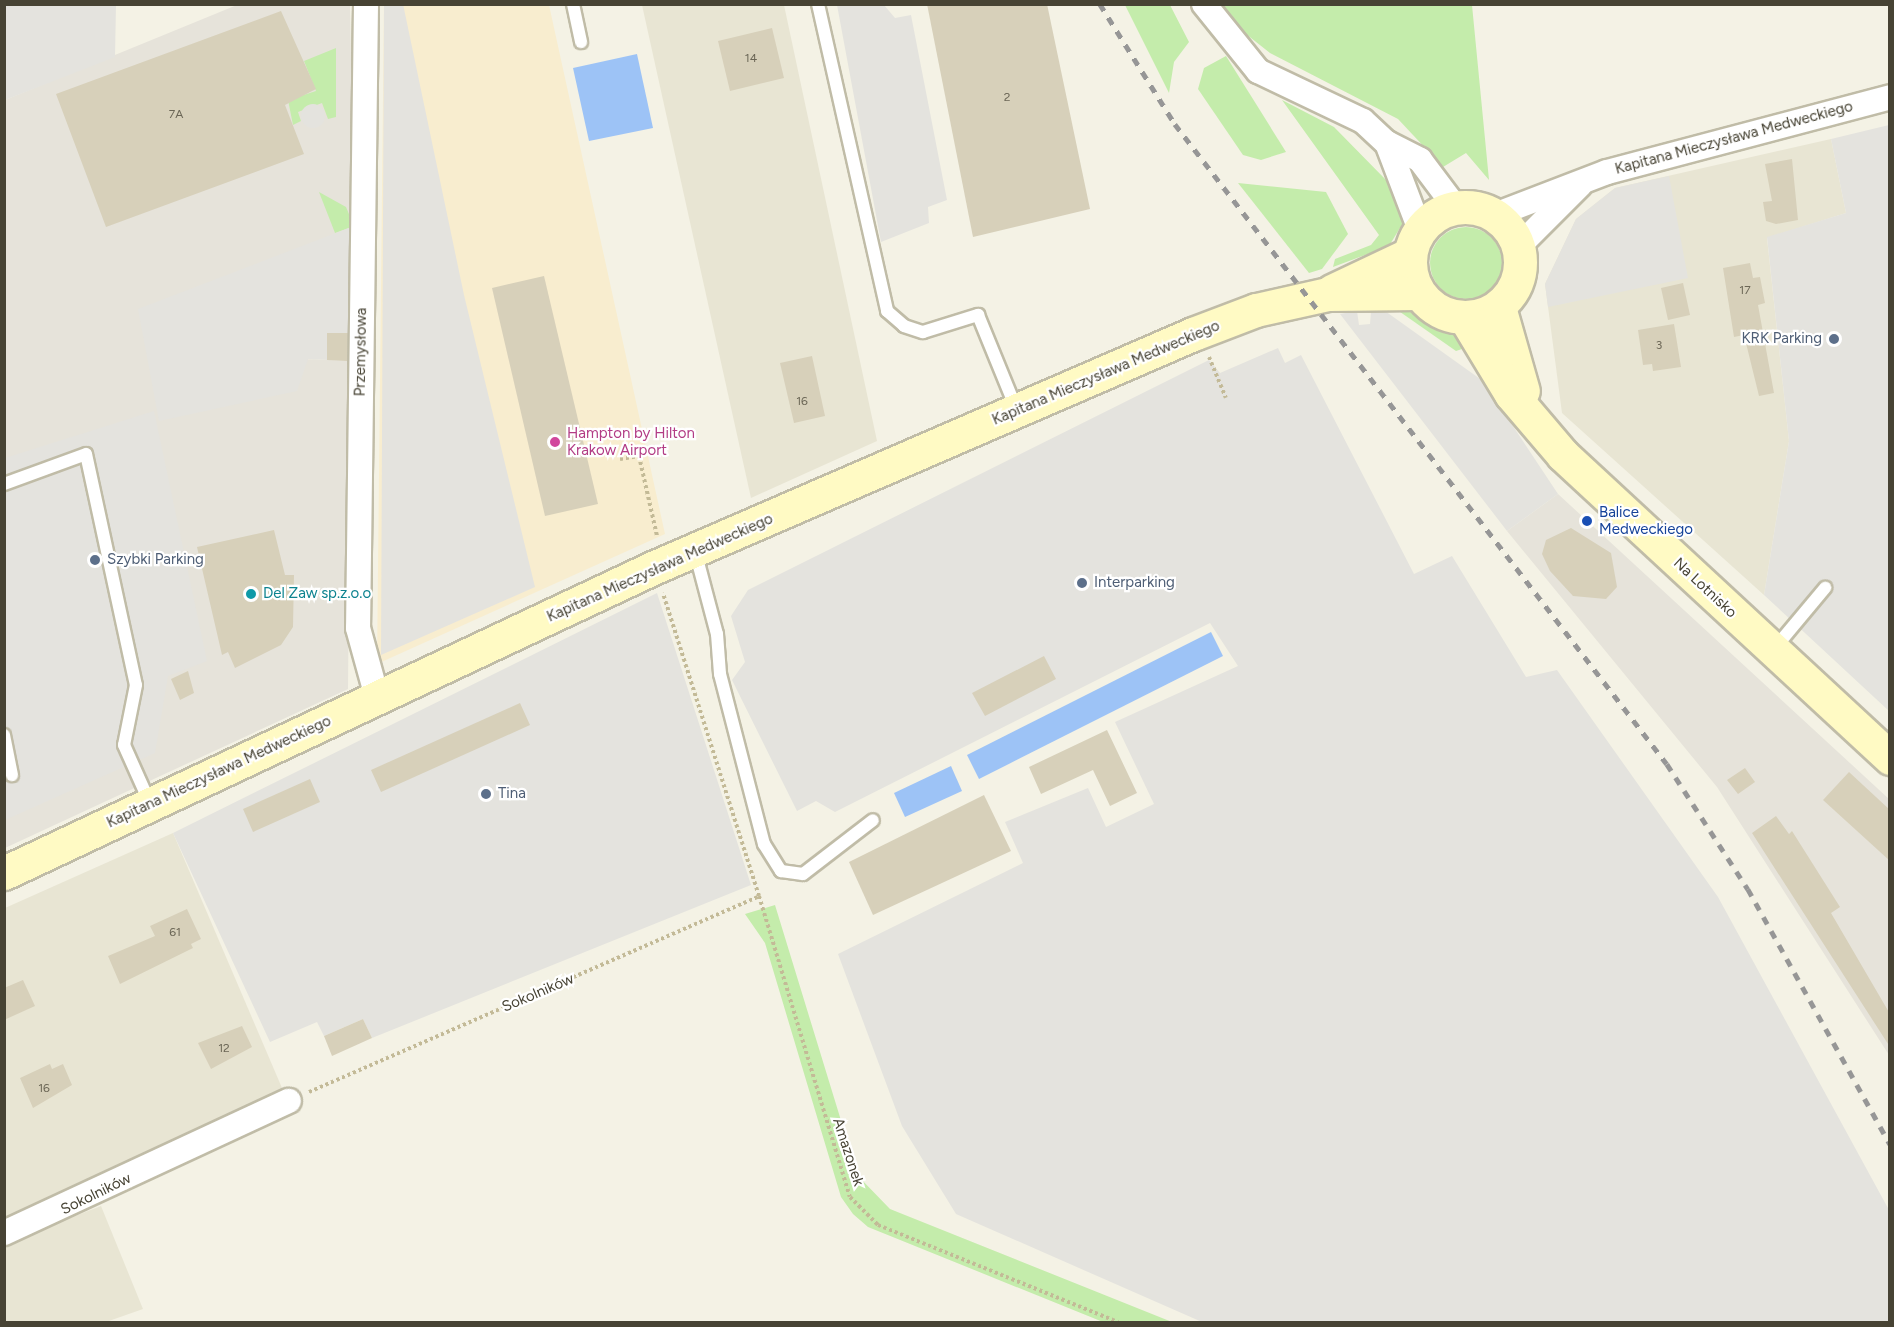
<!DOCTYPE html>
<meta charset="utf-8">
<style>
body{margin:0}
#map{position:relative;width:1894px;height:1327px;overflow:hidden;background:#f4f2e5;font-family:Figtree,sans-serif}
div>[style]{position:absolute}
.residential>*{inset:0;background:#e8e5d3}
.commercial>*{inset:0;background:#f8edcf}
.industrial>*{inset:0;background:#e6e3da}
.green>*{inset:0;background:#c4ecab}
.round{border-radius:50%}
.parking>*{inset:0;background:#e4e3de}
.water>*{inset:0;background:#9dc3f6}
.building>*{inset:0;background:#d7d0ba}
.path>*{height:4px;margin-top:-2px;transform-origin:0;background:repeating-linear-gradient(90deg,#c3ba97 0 3px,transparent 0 6px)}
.roads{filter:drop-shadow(2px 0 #c0bca7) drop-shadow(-2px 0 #c0bca7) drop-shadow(0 2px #c0bca7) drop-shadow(0 -2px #c0bca7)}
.lane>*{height:12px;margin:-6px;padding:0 6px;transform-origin:6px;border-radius:6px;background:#fff}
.street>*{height:24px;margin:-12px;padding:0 12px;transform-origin:12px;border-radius:12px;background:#fff}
.secondary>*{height:33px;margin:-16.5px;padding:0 16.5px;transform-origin:16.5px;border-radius:16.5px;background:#fffac4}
.secondary>.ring{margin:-16.5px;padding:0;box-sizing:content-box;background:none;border:33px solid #fffac4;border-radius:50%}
.rail>*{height:4.5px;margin-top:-2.25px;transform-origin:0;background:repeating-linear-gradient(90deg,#969696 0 8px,transparent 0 16px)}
.dots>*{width:16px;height:16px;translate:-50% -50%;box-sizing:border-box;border:3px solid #fff;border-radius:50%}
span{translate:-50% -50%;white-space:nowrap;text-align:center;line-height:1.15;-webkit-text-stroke:4.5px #fff;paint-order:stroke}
.number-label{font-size:12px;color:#6b6656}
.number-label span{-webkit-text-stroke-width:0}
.street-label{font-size:15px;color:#474334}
.service-label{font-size:15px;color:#4e5e75}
.right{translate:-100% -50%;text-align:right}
.left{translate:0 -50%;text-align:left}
.hotel-label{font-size:15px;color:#b23c85}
.transit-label{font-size:15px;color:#164399}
.culture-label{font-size:15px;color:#0d838f}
.frame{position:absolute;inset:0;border:6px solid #474334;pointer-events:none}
</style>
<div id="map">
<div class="residential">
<i style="clip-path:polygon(642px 5px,784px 5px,877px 441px,751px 498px)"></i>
<i style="clip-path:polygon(1831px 139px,1846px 213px,1767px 238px,1789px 441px,1764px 595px,1562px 413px,1545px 284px,1576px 219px,1615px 188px)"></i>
<i style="clip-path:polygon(173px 833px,285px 1095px,5px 1226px,5px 908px)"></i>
<i style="clip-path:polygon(101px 1206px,143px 1309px,106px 1322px,5px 1322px,5px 1243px)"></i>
</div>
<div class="commercial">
<i style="clip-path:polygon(384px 5px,549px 5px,665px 534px,377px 664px)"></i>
</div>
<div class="industrial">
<i style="clip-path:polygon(237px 5px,350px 5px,354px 226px,297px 391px,308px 359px,351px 361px,348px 689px,5px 848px,5px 100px)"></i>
<i style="clip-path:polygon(1558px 494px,1889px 799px,1889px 1055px,1717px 787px,1507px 531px)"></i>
</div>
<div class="green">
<i style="clip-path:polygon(1125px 5px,1170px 5px,1189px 42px,1174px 62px,1169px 93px)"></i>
<i style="clip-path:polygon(1220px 5px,1472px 5px,1489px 180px,1466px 153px,1443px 167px,1398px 119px,1270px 53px,1227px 19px)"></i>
<i style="clip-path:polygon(336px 48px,336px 117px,328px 119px,322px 103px,298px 112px,301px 121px,293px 125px,288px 100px,316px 91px,304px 61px)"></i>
<i style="clip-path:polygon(1226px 56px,1286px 152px,1261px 160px,1243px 155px,1198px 89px,1204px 68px)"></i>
<i style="clip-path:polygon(1282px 100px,1334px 127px,1387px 181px,1403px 223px,1389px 246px,1333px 267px,1335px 259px,1371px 245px,1379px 235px)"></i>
<i style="clip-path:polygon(1238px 183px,1326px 192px,1348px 234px,1322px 269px,1309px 273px)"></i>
<i style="clip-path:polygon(319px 192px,346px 207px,354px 226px,335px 233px)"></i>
<i class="round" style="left:1430px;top:227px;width:72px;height:72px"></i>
<i style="clip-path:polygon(1416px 306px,1457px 329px,1471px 346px,1456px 351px,1393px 307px)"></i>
<i style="clip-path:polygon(775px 905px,858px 1176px,890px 1209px,1172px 1322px,1103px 1322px,868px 1227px,853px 1214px,841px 1197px,765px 943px,745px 914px)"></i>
</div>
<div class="parking">
<i style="clip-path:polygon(5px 4px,116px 5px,115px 57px,5px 100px)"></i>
<i style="clip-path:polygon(403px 4px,464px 295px,535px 587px,381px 655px,384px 5px)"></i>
<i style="clip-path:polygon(837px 5px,884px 5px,895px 18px,911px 15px,947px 200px,928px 207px,929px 223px,881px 242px)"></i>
<i class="round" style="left:301px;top:104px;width:24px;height:24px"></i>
<i style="clip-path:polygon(1889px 125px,1889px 711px,1764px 595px,1789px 441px,1767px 237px,1846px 213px,1831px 139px)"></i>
<i style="clip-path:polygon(1669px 176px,1688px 278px,1548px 307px,1545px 284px,1576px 219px,1615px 188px)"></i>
<i style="clip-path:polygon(354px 226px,351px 361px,308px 359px,297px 391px,159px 421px,138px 309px)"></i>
<i style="clip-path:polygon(1357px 311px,1359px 325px,1370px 324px,1371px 312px,1385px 311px,1483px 381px,1558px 494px,1507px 531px,1340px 314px)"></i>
<i style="clip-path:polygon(1278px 348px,1285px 363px,1301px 355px,1414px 574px,1452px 556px,1526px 677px,1557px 670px,1718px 897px,1889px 1210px,1889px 1322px,1202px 1322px,956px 1214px,902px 1126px,838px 954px,1023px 863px,1005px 822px,1088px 788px,1106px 827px,1154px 804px,1115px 722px,1238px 666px,1210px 623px,835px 812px,816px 801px,797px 811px,732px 680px,745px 662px,731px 616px,748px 590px,1209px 360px,1220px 373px)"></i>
<i style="clip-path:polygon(154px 411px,207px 661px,168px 676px,155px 753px,5px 820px,5px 458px)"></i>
<i style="clip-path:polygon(657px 593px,751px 885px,372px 1038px,363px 1019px,324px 1036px,317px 1022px,270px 1042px,173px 833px)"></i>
</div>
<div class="water">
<i style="clip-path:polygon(637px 54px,653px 128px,589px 141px,573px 68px)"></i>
<i style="clip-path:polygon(1211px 632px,1223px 656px,979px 779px,967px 755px)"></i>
<i style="clip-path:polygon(951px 766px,962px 791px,905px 817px,894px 793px)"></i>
</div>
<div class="building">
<i style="clip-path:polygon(927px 4px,1047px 4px,1090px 209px,973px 237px)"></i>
<i style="clip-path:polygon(281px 11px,316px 89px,285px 105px,304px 154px,106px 227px,56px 94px)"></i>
<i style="clip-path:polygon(772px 28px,784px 78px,730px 91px,718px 41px)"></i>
<i style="clip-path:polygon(1792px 159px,1798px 220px,1776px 224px,1766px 221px,1763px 202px,1772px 201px,1765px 164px)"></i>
<i style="clip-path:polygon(1750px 263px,1753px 278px,1760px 277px,1765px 303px,1758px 305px,1774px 393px,1759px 396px,1744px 335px,1734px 337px,1723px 268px)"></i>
<i style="clip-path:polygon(544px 276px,598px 504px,545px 516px,492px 288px)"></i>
<i style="clip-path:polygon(1683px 283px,1690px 315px,1668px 320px,1661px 288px)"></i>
<i style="clip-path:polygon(1674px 324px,1681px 367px,1653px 371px,1652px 364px,1643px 365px,1638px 330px)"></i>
<i style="clip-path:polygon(327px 333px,348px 333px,347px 361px,327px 360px)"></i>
<i style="clip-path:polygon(812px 356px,825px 416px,794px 423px,780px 363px)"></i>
<i style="clip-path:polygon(1571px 528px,1611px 553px,1617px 587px,1606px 599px,1573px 596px,1550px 571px,1542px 554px,1546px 540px)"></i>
<i style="clip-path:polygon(274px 530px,285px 575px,294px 575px,293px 627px,281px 645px,235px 668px,228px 652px,222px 655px,197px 547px)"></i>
<i style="clip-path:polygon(1044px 656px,1056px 679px,985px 716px,972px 693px)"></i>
<i style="clip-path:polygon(188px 671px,194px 693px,180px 700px,171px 679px)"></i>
<i style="clip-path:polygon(520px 703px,530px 725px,381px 792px,371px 770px)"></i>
<i style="clip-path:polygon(1107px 730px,1137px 793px,1110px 806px,1093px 770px,1041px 794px,1029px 767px)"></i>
<i style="clip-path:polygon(1745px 768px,1755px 782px,1738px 794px,1727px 780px)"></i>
<i style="clip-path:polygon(1849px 772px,1890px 810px,1890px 861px,1823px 800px)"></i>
<i style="clip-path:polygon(310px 779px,320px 802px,253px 832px,243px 809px)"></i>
<i style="clip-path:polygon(984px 795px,1011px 851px,873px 915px,849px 862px)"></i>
<i style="clip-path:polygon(1776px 816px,1789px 834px,1792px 831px,1840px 907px,1831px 913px,1890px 1014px,1890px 1047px,1752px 833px)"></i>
<i style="clip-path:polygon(187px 909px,201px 939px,191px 944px,193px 948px,120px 984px,108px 956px,155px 936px,150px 926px)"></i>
<i style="clip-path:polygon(23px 980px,35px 1006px,4px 1020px,4px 988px)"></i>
<i style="clip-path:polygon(363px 1019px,372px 1038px,332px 1056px,324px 1036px)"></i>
<i style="clip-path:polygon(242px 1026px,252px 1047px,211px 1069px,198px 1043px)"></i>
<i style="clip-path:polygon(50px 1064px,52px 1069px,63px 1064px,72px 1085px,33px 1108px,20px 1078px)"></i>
</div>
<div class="path">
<i style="left:1209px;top:357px;width:44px;rotate:67.5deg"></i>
<i style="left:620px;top:459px;width:19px;rotate:-9deg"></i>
<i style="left:639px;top:456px;width:82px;rotate:77.3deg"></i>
<i style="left:759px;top:896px;width:314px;rotate:73.2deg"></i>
<i style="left:850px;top:1197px;width:40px;rotate:45deg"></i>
<i style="left:878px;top:1225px;width:259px;rotate:22deg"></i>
<i style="left:309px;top:1092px;width:491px;rotate:-23.5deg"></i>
<i style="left:759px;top:896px;width:318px;rotate:-107.6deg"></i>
</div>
<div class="roads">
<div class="lane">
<i style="left:573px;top:4px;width:39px;rotate:78deg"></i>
<i style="left:818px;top:4px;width:315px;rotate:77.3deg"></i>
<i style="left:887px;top:311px;width:23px;rotate:41deg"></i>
<i style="left:904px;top:326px;width:20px;rotate:18deg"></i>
<i style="left:923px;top:332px;width:58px;rotate:-17.2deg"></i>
<i style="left:978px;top:315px;width:100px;rotate:67.8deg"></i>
<i style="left:4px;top:484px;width:87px;rotate:-20.1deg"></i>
<i style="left:86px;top:454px;width:236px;rotate:77.8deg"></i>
<i style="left:136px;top:685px;width:61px;rotate:101.3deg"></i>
<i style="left:124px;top:745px;width:64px;rotate:65.9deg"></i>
<i style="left:695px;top:551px;width:86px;rotate:75.2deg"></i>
<i style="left:717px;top:634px;width:40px;rotate:85.7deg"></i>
<i style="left:720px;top:674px;width:176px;rotate:75.5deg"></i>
<i style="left:764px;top:844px;width:32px;rotate:58deg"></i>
<i style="left:781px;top:871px;width:22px;rotate:8deg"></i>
<i style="left:803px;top:874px;width:88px;rotate:-37.6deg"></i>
<i style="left:1774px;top:649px;width:80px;rotate:-50.1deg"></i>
<i style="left:4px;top:735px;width:41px;rotate:78.7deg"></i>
</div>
<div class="street">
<i style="left:366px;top:4px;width:624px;rotate:90.73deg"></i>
<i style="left:358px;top:628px;width:72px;rotate:74.6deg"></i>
<i style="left:1204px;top:4px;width:86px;rotate:51.1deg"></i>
<i style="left:1258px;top:71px;width:116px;rotate:25.5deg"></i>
<i style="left:1363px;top:121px;width:33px;rotate:43deg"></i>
<i style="left:1387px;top:143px;width:37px;rotate:27deg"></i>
<i style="left:1420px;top:160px;width:60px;rotate:53.1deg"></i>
<i style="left:1387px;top:143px;width:93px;rotate:69.2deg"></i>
<i style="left:1495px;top:215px;width:120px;rotate:-21deg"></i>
<i style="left:1607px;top:172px;width:293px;rotate:-14.8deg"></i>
<i style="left:1518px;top:247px;width:88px;rotate:-45deg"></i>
<i style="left:4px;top:1233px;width:314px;rotate:-24.9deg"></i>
</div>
<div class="secondary">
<i class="ring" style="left:1410px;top:207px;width:77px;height:77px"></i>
<i style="left:1332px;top:291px;width:86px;rotate:-25.4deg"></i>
<i style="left:1499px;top:307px;width:87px;rotate:74.1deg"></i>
<i style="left:1465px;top:318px;width:89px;rotate:58.8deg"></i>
<i style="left:1511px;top:394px;width:80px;rotate:49.6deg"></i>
<i style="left:1563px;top:455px;width:446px;rotate:42.8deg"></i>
<i style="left:4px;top:873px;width:719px;rotate:-25.18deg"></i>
<i style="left:655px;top:567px;width:586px;rotate:-23.42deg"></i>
<i style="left:1193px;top:334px;width:67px;rotate:-20.9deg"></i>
<i style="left:1256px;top:310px;width:74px;rotate:-12.5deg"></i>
<i style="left:1328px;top:294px;width:90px;rotate:-0.6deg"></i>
</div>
</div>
<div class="rail">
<i style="left:1100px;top:4px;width:142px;rotate:58deg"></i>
<i style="left:1175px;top:124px;width:807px;rotate:52.45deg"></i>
<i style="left:1667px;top:764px;width:149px;rotate:57.1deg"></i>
<i style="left:1748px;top:889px;width:292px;rotate:60.9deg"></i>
</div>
<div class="dots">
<i style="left:1834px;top:339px;background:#5c6f8a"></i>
<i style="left:555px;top:442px;background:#d1479c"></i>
<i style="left:1587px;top:521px;background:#1a4fb4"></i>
<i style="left:95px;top:560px;background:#5c6f8a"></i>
<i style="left:1082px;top:583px;background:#5c6f8a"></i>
<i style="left:251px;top:594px;background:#0f9aa8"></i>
<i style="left:486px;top:794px;background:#5c6f8a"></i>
</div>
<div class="number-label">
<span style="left:751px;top:59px">14</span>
<span style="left:1007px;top:98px">2</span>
<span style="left:176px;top:115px">7A</span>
<span style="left:1745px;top:291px">17</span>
<span style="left:1659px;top:346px">3</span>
<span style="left:802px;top:402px">16</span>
<span style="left:175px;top:933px">61</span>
<span style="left:224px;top:1049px">12</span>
<span style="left:44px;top:1089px">16</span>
</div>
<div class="street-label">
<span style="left:1734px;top:138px;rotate:-15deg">Kapitana Mieczysława Medweckiego</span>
<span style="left:361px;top:352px;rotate:-89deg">Przemysłowa</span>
<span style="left:1106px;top:373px;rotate:-23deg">Kapitana Mieczysława Medweckiego</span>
<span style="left:660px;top:568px;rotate:-24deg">Kapitana Mieczysława Medweckiego</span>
<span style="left:1705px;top:588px;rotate:43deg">Na Lotnisko</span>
<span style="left:219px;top:772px;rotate:-25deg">Kapitana Mieczysława Medweckiego</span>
<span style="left:538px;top:993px;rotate:-23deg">Sokolników</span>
<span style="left:848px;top:1152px;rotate:72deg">Amazonek</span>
<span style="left:96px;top:1194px;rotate:-26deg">Sokolników</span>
</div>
<div class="service-label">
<span class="right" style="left:1822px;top:339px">KRK Parking</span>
<span class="left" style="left:107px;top:560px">Szybki Parking</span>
<span class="left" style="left:1094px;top:583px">Interparking</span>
<span class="left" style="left:498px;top:794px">Tina</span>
</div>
<div class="hotel-label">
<span class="left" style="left:567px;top:442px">Hampton by Hilton<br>Krakow Airport</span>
</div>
<div class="transit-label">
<span class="left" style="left:1599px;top:521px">Balice<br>Medweckiego</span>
</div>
<div class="culture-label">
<span class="left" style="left:263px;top:594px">Del Zaw sp.z.o.o</span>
</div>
<div class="frame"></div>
</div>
